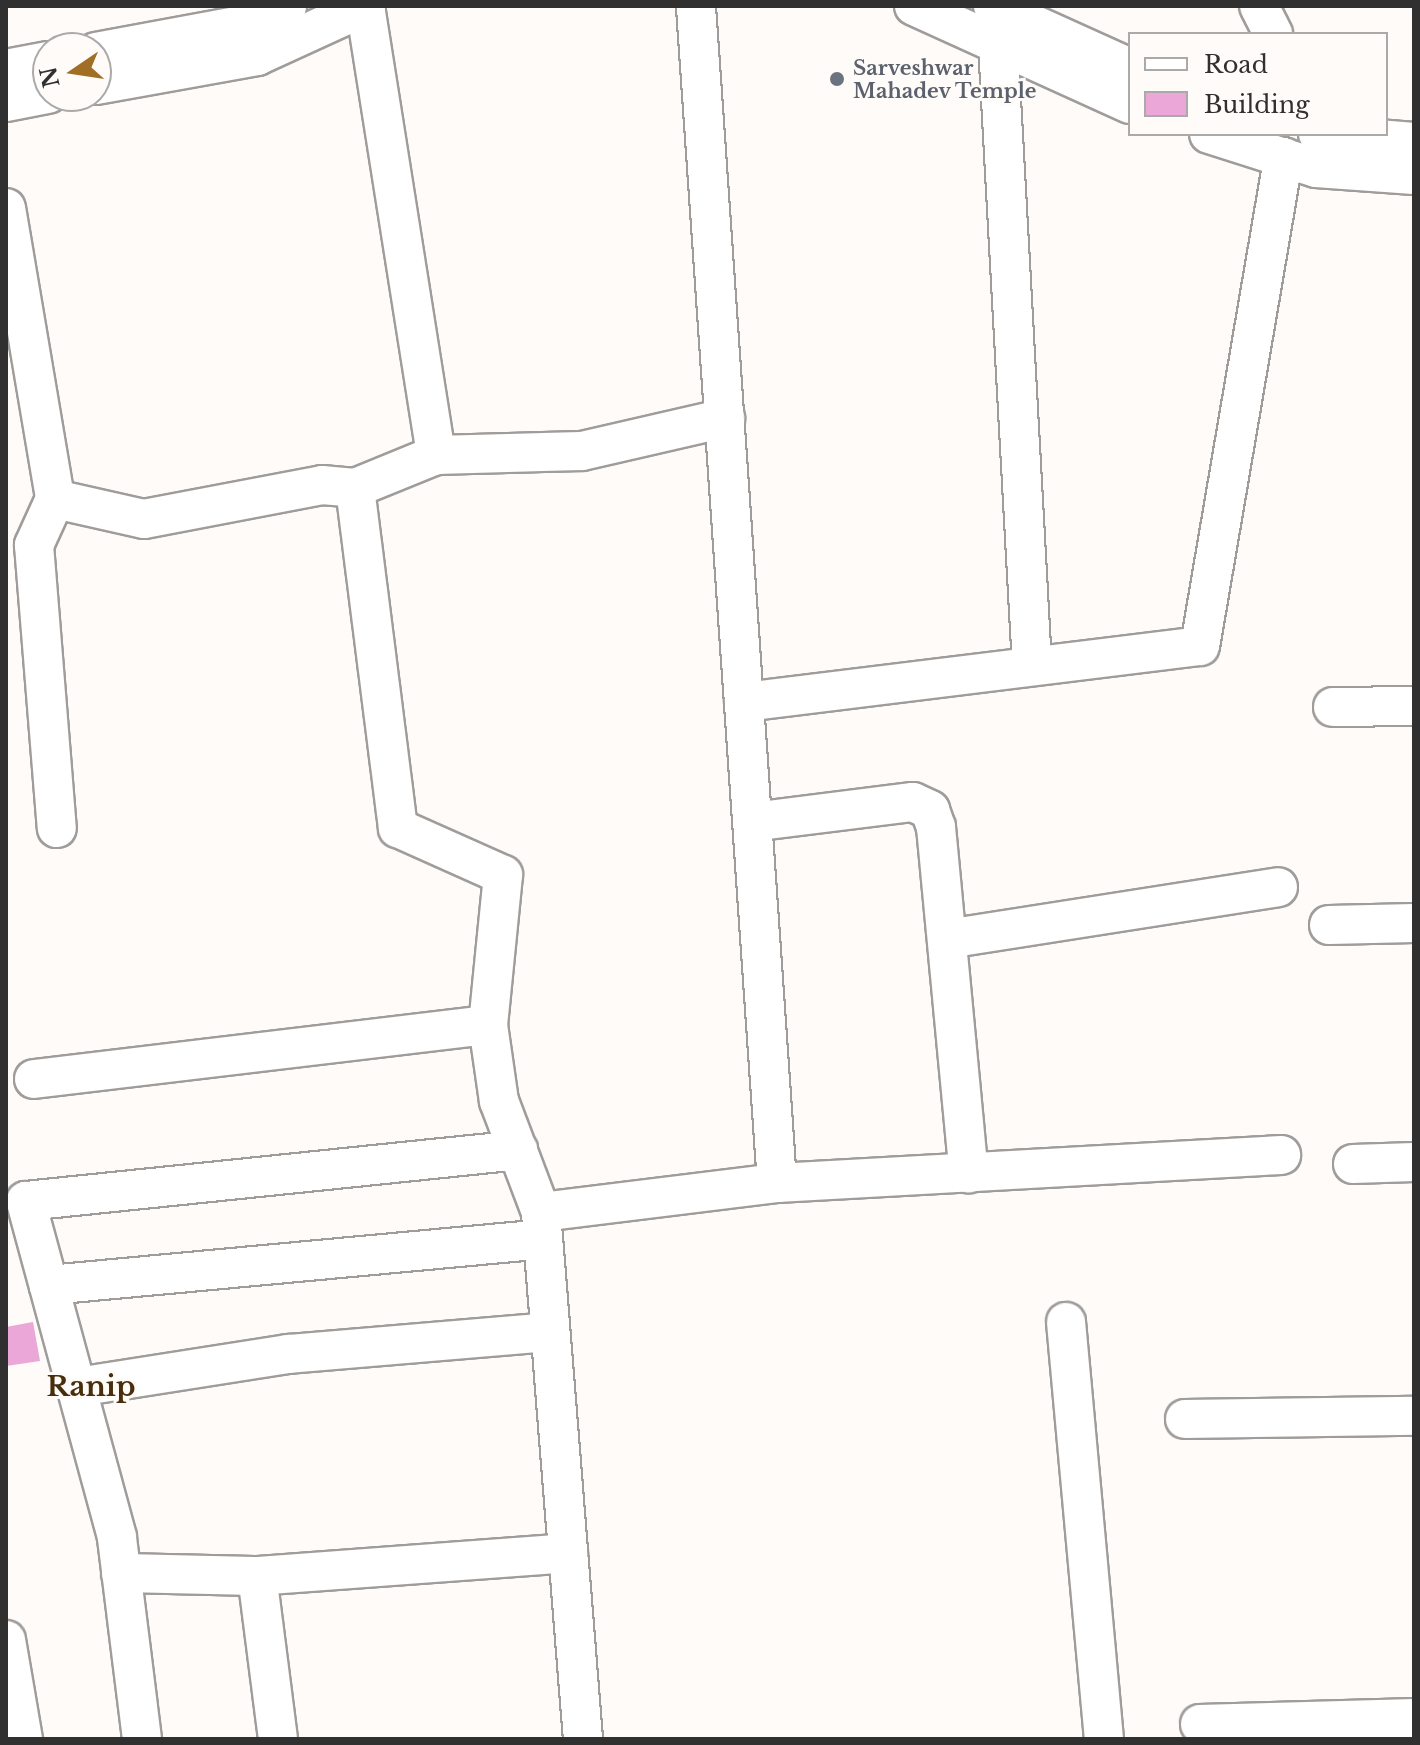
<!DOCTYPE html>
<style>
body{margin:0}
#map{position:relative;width:1420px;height:1745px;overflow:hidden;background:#fefbf9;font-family:"Libre Baskerville",serif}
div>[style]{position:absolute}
.building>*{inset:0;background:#eaa7d7}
.roads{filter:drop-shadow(2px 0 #9f9c9a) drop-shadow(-2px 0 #9f9c9a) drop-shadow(0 2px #9f9c9a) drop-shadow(0 -2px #9f9c9a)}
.minor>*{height:38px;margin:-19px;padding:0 19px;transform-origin:19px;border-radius:19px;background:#fff}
.dots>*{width:22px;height:22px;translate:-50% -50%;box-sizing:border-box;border:4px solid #fefbf9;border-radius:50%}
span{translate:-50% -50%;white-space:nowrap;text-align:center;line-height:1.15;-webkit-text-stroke:6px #fefbf9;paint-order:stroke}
.worship-label{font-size:20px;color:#5b616d;font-weight:700}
.left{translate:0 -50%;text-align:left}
.district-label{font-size:28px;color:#472f0c;font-weight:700}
.frame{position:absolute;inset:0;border:8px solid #313030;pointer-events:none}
.legend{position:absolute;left:1128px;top:32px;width:260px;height:104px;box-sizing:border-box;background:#fefbf9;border:2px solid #acaaa9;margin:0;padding:10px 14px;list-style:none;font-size:24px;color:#313030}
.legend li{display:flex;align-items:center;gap:16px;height:40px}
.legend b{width:40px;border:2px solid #acaaa9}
.north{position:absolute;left:32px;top:32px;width:80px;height:80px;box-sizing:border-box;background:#fefbf9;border:2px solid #acaaa9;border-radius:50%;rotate:257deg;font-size:22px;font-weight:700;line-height:32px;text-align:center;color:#313030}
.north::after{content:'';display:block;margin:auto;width:28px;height:36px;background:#a06e24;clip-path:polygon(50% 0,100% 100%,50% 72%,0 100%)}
</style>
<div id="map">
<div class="building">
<i style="clip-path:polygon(33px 1322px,40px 1361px,6px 1366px,6px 1327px)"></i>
</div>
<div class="roads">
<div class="minor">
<i style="left:365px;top:6px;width:455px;rotate:81deg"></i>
<i style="left:914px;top:6px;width:237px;rotate:24.4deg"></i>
<i style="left:993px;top:6px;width:150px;rotate:24.3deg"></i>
<i style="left:1259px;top:6px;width:31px;rotate:63deg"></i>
<i style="left:998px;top:44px;width:623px;rotate:86.87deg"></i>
<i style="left:96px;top:52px;width:154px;rotate:-10.5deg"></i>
<i style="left:247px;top:24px;width:44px;rotate:-24.2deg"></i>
<i style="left:6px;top:69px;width:43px;rotate:-10.8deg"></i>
<i style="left:96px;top:85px;width:164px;rotate:-10.2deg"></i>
<i style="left:257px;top:56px;width:120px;rotate:-24.6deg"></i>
<i style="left:6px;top:102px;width:43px;rotate:-10.8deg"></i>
<i style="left:1209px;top:134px;width:112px;rotate:17.6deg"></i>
<i style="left:1316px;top:168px;width:98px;rotate:4.1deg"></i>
<i style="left:1318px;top:134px;width:96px;rotate:4.8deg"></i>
<i style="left:6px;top:208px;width:295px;rotate:80.4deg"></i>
<i style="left:55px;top:499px;width:51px;rotate:114.5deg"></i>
<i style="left:34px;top:545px;width:284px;rotate:85.4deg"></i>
<i style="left:355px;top:488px;width:343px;rotate:82.8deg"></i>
<i style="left:398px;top:828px;width:115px;rotate:24.1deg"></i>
<i style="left:503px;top:875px;width:151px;rotate:95.7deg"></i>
<i style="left:55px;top:499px;width:91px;rotate:12.7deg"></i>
<i style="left:144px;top:519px;width:181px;rotate:-10.8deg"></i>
<i style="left:322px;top:485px;width:33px;rotate:5deg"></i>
<i style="left:355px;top:488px;width:87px;rotate:-22.2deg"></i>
<i style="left:436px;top:455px;width:146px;rotate:-1.6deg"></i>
<i style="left:582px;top:451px;width:147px;rotate:-13deg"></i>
<i style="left:744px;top:702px;width:459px;rotate:-7deg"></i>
<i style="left:1200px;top:646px;width:496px;rotate:-80.3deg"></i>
<i style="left:1333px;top:707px;width:81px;rotate:-0.7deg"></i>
<i style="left:752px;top:822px;width:162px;rotate:-7.1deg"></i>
<i style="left:913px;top:802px;width:19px;rotate:25deg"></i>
<i style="left:930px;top:810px;width:18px;rotate:71deg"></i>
<i style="left:936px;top:827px;width:348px;rotate:84.6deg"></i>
<i style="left:1329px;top:925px;width:85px;rotate:-1.3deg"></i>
<i style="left:947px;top:939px;width:335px;rotate:-8.9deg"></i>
<i style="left:34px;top:1079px;width:457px;rotate:-6.8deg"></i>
<i style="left:488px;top:1025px;width:77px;rotate:81.8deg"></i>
<i style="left:499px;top:1101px;width:119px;rotate:69.3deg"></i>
<i style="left:1353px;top:1164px;width:61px;rotate:-1.9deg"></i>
<i style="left:777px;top:1183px;width:505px;rotate:-3.18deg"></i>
<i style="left:49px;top:1285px;width:496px;rotate:-5.3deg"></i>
<i style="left:1066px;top:1322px;width:419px;rotate:84.8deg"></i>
<i style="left:77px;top:1387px;width:214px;rotate:-8.9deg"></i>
<i style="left:288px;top:1354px;width:263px;rotate:-4.8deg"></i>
<i style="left:1185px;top:1419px;width:229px;rotate:-0.8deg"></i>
<i style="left:121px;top:1573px;width:136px;rotate:1.3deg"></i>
<i style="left:6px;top:1640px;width:100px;rotate:80.3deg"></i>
<i style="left:1200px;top:1724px;width:214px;rotate:-1.6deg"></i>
<i style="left:142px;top:1739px;width:204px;rotate:-97.1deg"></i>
<i style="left:117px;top:1537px;width:348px;rotate:-105.2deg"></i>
<i style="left:26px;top:1201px;width:495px;rotate:-5.9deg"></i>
<i style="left:278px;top:1739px;width:164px;rotate:-97.3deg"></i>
<i style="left:257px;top:1576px;width:312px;rotate:-4.2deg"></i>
<i style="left:583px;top:1739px;width:529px;rotate:-94.56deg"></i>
<i style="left:541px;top:1212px;width:238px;rotate:-7deg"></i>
<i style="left:777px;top:1183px;width:1180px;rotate:-93.94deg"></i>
</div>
</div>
<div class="dots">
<i style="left:837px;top:79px;background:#6b7280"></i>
</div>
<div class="worship-label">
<span class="left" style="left:853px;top:80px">Sarveshwar<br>Mahadev Temple</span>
</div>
<div class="district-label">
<span style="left:91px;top:1387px">Ranip</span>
</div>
<div class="frame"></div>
<ul class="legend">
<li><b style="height:10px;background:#fff"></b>Road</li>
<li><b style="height:22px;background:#eaa7d7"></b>Building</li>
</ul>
<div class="north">N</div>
</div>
